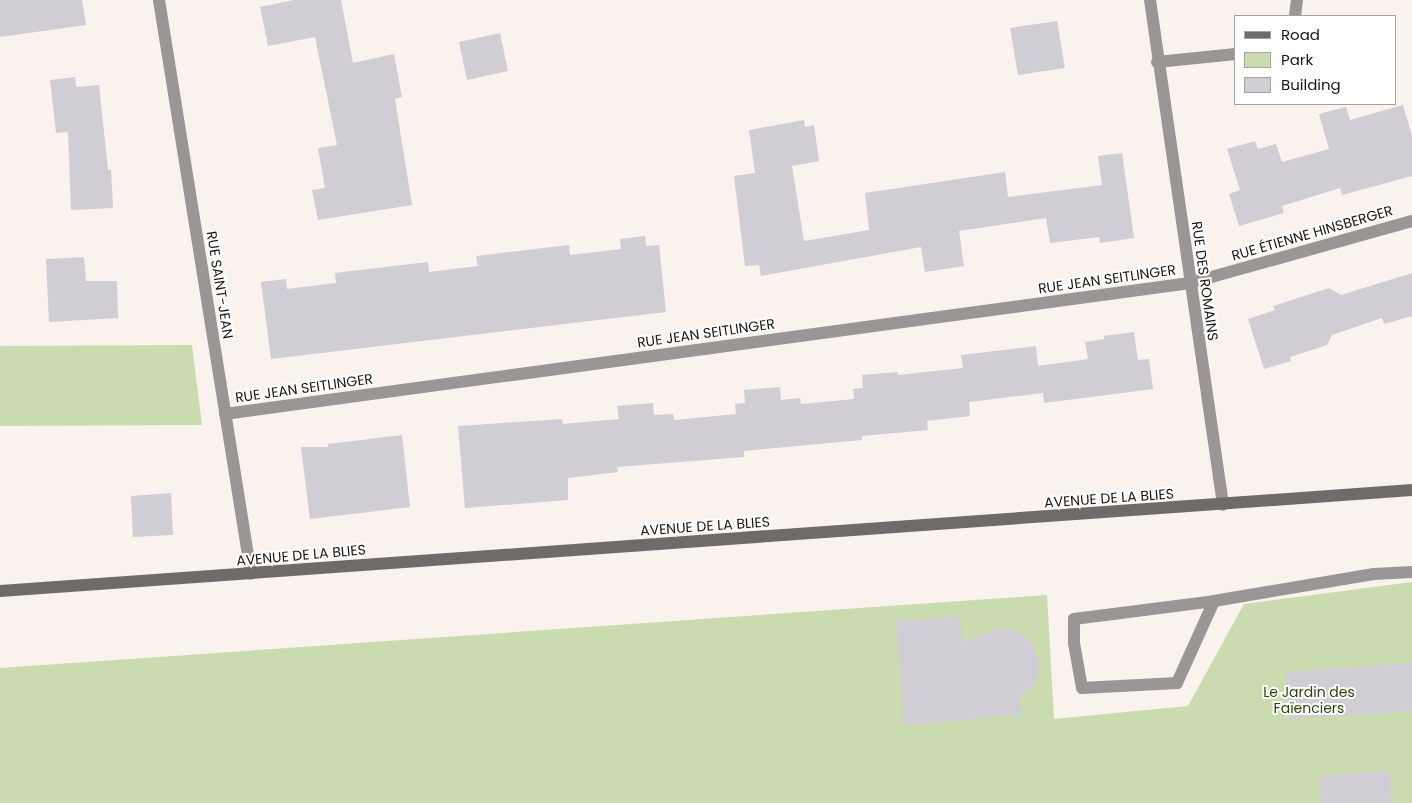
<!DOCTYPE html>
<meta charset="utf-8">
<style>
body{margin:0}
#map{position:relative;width:1412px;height:803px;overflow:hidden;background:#f9f2ed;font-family:Poppins,sans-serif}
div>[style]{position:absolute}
.green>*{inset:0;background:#cadcaf}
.building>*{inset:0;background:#d0cdd4}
.service>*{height:12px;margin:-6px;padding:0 6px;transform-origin:6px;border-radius:6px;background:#9a9695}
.minor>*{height:12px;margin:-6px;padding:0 6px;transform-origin:6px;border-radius:6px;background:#9a9695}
.secondary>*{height:12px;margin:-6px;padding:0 6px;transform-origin:6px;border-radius:6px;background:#6f6b68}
span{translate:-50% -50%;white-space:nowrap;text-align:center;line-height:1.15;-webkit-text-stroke:4px #fff;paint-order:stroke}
.street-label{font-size:14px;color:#181614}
.park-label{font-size:14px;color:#2f4007}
.legend{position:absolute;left:1234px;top:15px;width:162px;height:90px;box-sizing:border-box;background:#fff;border:1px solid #a3a2a1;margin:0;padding:6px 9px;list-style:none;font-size:15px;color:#181614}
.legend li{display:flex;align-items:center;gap:10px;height:25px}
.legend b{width:25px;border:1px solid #a3a2a1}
</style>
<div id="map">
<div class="green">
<i style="clip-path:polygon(192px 345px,202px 425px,0 426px,0 346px)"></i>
<i style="clip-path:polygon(1412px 582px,1412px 803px,0 803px,0 668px,1047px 595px,1054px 719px,1188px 706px,1244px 604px)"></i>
</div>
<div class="building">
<i style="clip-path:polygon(0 0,82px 0,86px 25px,0 37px)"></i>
<i style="clip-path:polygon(294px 0,341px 0,353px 63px,394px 54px,402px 97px,395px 99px,412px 205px,318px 220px,312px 190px,325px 188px,318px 148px,337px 145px,315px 37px,268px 46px,260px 7px)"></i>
<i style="clip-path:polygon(1057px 21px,1065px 68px,1018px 75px,1010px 28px)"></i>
<i style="clip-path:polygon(500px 33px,508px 71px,467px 80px,459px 42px)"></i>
<i style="clip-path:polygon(75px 77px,76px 87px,99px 85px,108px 170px,111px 169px,113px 208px,71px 210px,68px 132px,56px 133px,50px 80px)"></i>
<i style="clip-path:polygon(1403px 105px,1412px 136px,1412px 176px,1342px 195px,1340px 188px,1282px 206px,1284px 213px,1239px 226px,1229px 194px,1240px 190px,1227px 149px,1255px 141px,1258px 149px,1276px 144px,1282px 162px,1329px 149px,1319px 114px,1346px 107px,1350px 120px)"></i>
<i style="clip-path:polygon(804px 120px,805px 127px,814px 125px,819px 161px,792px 166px,804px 241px,869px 230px,865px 193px,1005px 172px,1008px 197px,1102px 185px,1098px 156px,1122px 153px,1134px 238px,1100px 243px,1099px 237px,1050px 243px,1046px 218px,959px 231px,964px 266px,925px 272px,921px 247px,761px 276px,759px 265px,745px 266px,734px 176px,755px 173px,749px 130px)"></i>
<i style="clip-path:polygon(645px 236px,646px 246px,659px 245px,666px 312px,271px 359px,261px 282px,286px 279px,287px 289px,336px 283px,335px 273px,385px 267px,428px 262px,429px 272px,478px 266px,476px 256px,569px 245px,570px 255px,621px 249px,620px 239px)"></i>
<i style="clip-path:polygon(84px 257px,86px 281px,117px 281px,118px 318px,49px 322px,46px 259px)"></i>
<i style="clip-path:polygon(1412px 273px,1412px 316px,1384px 324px,1382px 318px,1332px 335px,1327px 345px,1290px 357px,1291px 361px,1264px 369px,1248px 319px,1275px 310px,1273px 306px,1329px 288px,1341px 295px)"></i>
<i style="clip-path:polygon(1134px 332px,1138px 360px,1149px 359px,1153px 389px,1044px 403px,1043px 393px,969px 402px,970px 416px,927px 421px,928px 430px,862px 436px,862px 440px,744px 451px,744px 457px,617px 467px,618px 472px,568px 478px,568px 500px,465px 508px,458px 426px,562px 419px,563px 424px,619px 419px,617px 406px,653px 403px,654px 415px,673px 414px,674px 420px,736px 414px,735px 404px,745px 403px,744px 390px,780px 387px,781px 400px,800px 398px,801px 404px,854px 399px,853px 389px,863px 388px,862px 375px,898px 372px,898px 375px,963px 368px,961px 355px,1036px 346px,1038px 366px,1088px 359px,1085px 342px,1104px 339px,1104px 336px)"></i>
<i style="clip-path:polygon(402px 435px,410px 507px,310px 519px,301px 447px,328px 447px,328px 444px)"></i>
<i style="clip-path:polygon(171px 493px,173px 535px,133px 537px,131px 496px)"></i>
<i style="clip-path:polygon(960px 616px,962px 642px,1001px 628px,1018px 631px,1032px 644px,1039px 663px,1036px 681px,1019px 699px,1022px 715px,904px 725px,896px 621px)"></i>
<i style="clip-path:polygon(1412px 663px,1412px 711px,1289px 719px,1286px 672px)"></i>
<i style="clip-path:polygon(1390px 771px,1392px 803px,1321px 803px,1319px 776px)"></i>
</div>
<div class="service">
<i style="left:1295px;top:16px;width:16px;rotate:-83deg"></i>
<i style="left:1157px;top:62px;width:79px;rotate:-5.8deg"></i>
<i style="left:1214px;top:601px;width:90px;rotate:114.3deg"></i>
<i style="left:1177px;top:683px;width:95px;rotate:177deg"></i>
<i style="left:1082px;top:688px;width:46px;rotate:-100.1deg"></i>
<i style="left:1074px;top:643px;width:24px;rotate:-90deg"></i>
<i style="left:1074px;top:619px;width:141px;rotate:-7.3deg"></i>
<i style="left:1214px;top:601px;width:162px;rotate:-9.6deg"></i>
<i style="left:1374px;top:574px;width:38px;rotate:-3deg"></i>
</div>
<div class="minor">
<i style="left:159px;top:0;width:581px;rotate:80.89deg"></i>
<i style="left:1150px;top:0;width:510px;rotate:81.77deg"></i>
<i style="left:225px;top:414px;width:974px;rotate:-7.73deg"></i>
<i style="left:1190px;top:283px;width:230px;rotate:-15.6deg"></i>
</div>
<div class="secondary">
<i style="left:0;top:591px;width:1416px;rotate:-4.09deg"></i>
</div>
<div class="street-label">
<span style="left:1312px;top:233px;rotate:-16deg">RUE ÉTIENNE HINSBERGER</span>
<span style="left:1107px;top:279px;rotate:-8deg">RUE JEAN SEITLINGER</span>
<span style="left:1205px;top:281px;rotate:82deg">RUE DES ROMAINS</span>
<span style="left:220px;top:285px;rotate:81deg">RUE SAINT-JEAN</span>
<span style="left:706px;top:333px;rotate:-8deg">RUE JEAN SEITLINGER</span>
<span style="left:304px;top:388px;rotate:-8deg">RUE JEAN SEITLINGER</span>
<span style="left:1109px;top:498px;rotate:-4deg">AVENUE DE LA BLIES</span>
<span style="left:705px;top:526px;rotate:-4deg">AVENUE DE LA BLIES</span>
<span style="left:301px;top:555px;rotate:-5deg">AVENUE DE LA BLIES</span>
</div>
<div class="park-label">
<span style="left:1309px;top:700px">Le Jardin des<br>Faïenciers</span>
</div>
<ul class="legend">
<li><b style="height:6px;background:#6f6b68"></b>Road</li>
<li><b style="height:14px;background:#cadcaf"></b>Park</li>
<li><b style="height:14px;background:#d0cdd4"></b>Building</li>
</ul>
</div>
